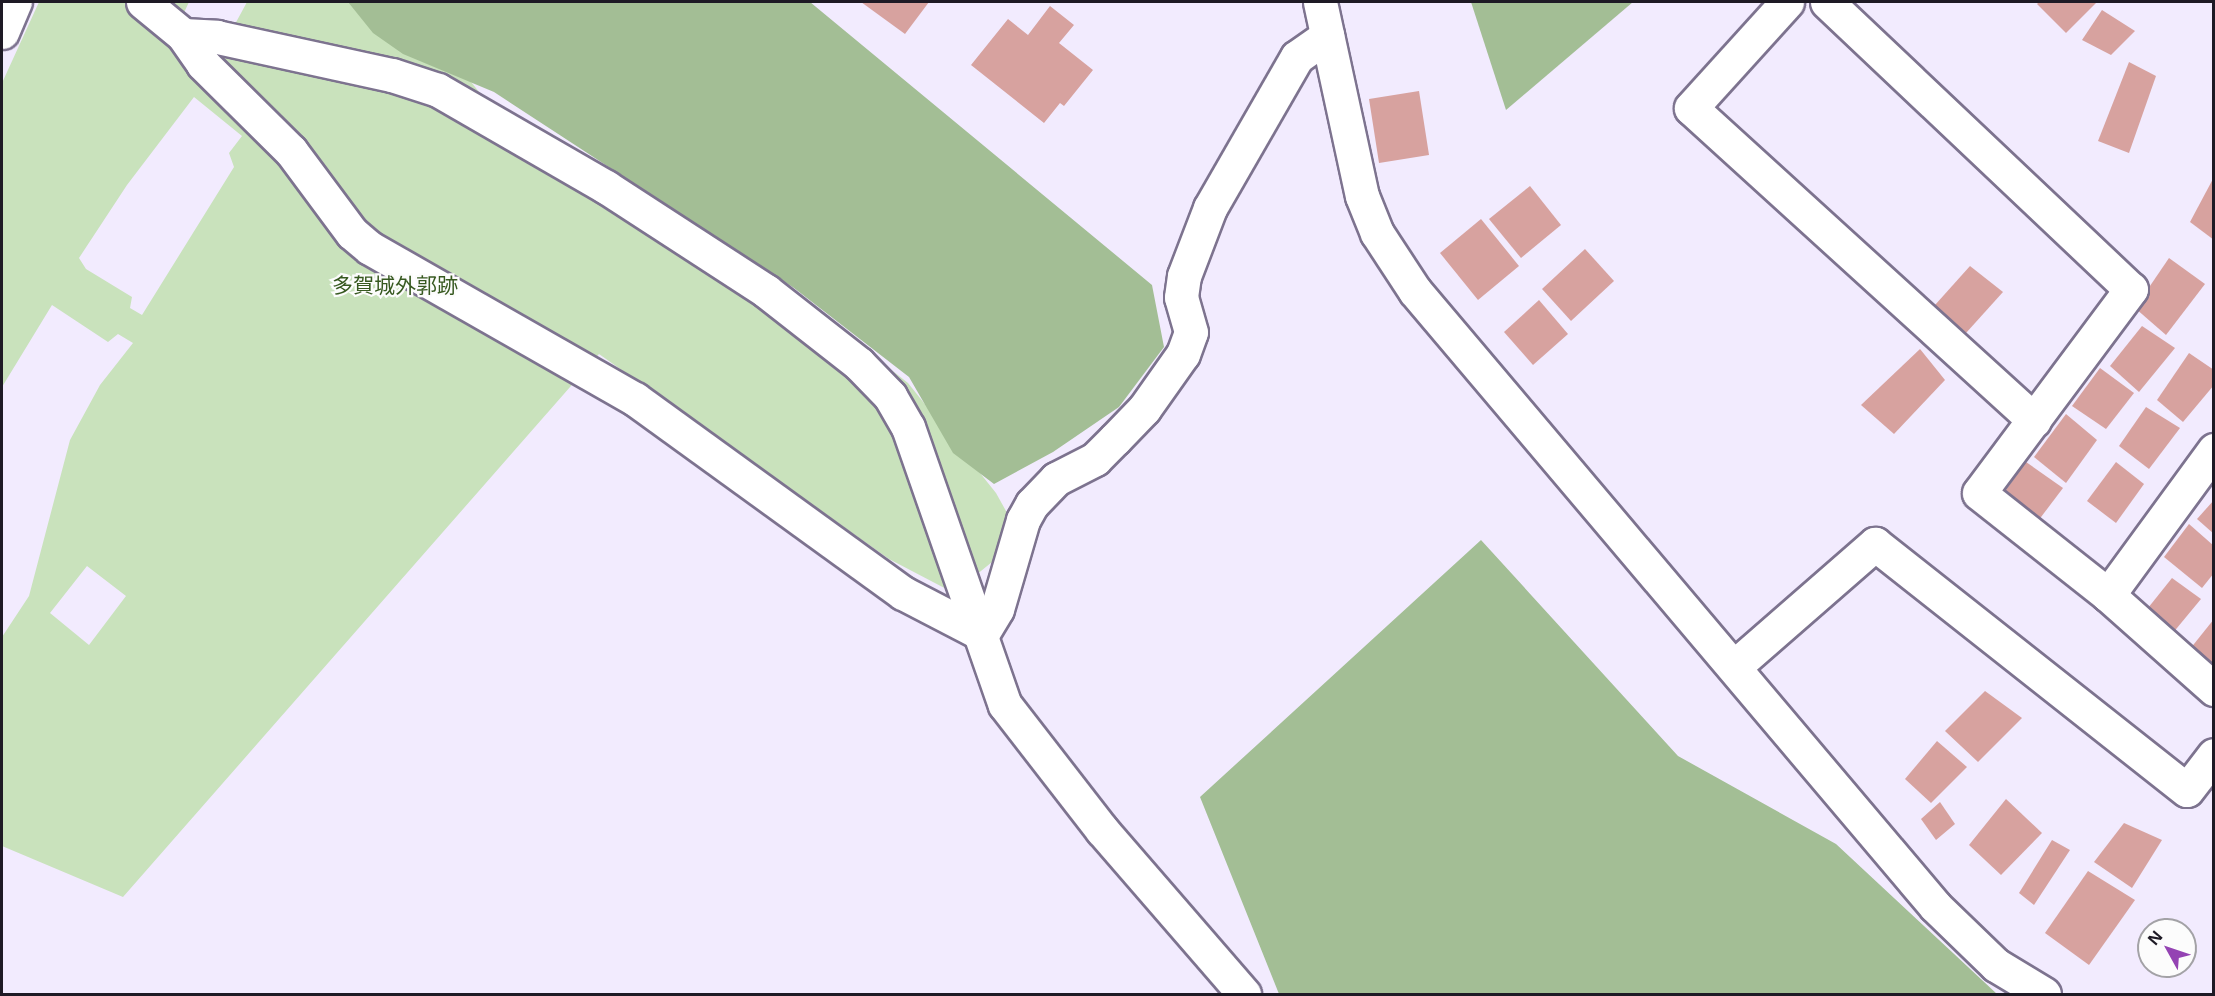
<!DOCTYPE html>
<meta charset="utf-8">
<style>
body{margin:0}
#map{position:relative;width:2215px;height:996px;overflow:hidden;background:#f2ebfe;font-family:"Noto Sans","Noto Sans JP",sans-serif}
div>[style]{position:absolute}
.green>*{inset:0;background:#c9e2bc}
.forest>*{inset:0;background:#a3be95}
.building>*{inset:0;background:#d7a29f}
.roads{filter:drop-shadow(2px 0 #7d738f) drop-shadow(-2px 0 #7d738f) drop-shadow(0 2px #7d738f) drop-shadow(0 -2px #7d738f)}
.minor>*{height:33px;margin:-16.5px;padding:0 16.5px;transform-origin:16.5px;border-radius:16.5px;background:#fff}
.tertiary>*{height:33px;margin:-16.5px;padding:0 16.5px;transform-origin:16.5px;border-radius:16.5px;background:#fff}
span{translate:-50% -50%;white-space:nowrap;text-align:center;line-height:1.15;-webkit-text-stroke:4.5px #fcfcfc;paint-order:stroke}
.park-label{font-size:21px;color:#375920}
.frame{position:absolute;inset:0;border:3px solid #1e1a25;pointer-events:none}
.north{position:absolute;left:2137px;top:918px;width:60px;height:60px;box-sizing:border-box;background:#fcfcfc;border:2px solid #a3a2a6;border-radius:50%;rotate:310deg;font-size:16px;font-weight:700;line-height:24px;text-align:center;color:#1e1a25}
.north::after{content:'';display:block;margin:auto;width:21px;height:27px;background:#9443b3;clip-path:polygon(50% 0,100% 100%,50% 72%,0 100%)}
</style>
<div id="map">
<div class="green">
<i style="clip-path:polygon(evenodd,39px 2px,189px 2px,182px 17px,234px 26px,247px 2px,408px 2px,483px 97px,775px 278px,908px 383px,996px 493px,1011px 520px,992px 562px,954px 593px,889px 559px,599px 354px,123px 897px,2px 846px,2px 637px,29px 596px,70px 440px,100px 385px,133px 343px,118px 334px,108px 342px,52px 305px,2px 387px,2px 83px,39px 2px,194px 97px,242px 136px,229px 153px,234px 167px,142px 315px,130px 308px,132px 297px,86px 269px,79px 258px,127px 185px,194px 97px,39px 2px,87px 566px,126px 596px,89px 645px,50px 613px,87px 566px)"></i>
</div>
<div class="forest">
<i style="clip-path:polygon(348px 2px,810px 2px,1152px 285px,1164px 347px,1119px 407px,1053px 452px,994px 484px,953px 453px,909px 377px,794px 288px,494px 92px,403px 54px,373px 33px)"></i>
<i style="clip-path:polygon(1471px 2px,1633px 2px,1506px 110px)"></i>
<i style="clip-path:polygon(1481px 540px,1678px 756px,1836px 844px,1997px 994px,1279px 994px,1200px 797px)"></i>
</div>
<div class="building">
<i style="clip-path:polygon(861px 2px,929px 2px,905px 34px)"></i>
<i style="clip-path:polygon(2039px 2px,2097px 2px,2066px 33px,2037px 4px)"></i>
<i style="clip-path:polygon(1050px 6px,1074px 25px,1059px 43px,1093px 70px,1064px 106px,1060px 103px,1044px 123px,971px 65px,1008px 19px,1028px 35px)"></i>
<i style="clip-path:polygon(2102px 10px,2135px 31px,2111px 55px,2082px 40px)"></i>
<i style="clip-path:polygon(2129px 62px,2156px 76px,2129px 153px,2098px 141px)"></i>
<i style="clip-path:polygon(1419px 91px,1429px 155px,1379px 163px,1369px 99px)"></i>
<i style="clip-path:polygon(2214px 177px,2214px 240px,2190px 222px)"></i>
<i style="clip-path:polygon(1530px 186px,1561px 225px,1521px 258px,1489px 219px)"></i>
<i style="clip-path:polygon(1481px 219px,1519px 266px,1478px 300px,1440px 253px)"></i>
<i style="clip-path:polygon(1585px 249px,1614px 281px,1571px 321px,1542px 289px)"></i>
<i style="clip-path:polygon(2169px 258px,2205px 284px,2166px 335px,2135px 308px)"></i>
<i style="clip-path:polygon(1970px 266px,2003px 292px,1966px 333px,1935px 305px)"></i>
<i style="clip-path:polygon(1539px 300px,1568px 334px,1533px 365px,1504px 332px)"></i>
<i style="clip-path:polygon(2142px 326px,2175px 348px,2139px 392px,2110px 366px)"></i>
<i style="clip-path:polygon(1920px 349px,1945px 380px,1894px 434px,1861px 405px)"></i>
<i style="clip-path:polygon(2189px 353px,2214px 370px,2214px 385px,2183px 422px,2157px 400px)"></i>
<i style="clip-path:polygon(2100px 368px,2134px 393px,2106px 429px,2072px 406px)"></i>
<i style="clip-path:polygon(2146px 407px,2180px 428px,2149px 469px,2119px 446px)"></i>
<i style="clip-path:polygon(2066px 414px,2097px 440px,2066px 483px,2034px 457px)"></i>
<i style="clip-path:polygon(2026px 462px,2063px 488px,2035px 525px,1998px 501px)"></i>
<i style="clip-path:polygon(2116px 462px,2144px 484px,2116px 523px,2087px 501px)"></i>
<i style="clip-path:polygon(2214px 500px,2214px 534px,2197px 519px)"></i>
<i style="clip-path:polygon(2189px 524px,2214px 546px,2214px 573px,2202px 588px,2164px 557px)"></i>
<i style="clip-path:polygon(2172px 578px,2201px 599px,2172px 634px,2144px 613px)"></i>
<i style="clip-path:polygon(2214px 619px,2214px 672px,2186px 654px)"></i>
<i style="clip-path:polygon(1985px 691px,2022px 718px,1978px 762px,1945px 731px)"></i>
<i style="clip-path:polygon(1937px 741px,1967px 767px,1931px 803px,1905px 779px)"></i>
<i style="clip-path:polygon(2006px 799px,2042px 833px,2001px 875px,1969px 845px)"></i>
<i style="clip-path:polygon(1940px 802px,1955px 824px,1936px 840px,1921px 819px)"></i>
<i style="clip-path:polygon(2124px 823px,2162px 840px,2132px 888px,2094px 862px)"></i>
<i style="clip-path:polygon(2052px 840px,2070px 850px,2034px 905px,2019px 893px)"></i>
<i style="clip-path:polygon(2088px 871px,2135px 900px,2089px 965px,2045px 933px)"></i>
</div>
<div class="roads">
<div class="minor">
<i style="left:143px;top:2px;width:52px;rotate:39.5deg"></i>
<i style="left:183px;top:35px;width:35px;rotate:55deg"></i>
<i style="left:203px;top:64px;width:124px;rotate:44.7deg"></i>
<i style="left:291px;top:151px;width:102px;rotate:53.4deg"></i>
<i style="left:352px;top:233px;width:23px;rotate:40deg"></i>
<i style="left:370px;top:248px;width:305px;rotate:29.7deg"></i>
<i style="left:635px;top:399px;width:331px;rotate:35.9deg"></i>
<i style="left:903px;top:593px;width:89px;rotate:27.4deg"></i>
<i style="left:1320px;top:2px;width:198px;rotate:77.8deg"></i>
<i style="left:1362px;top:196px;width:40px;rotate:68deg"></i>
<i style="left:1377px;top:233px;width:69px;rotate:56.8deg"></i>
<i style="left:1415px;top:291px;width:805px;rotate:49.78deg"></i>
<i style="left:1935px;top:906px;width:85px;rotate:44deg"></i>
<i style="left:1996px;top:965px;width:56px;rotate:31.1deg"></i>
<i style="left:1787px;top:2px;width:143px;rotate:132.2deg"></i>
<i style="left:1691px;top:108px;width:464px;rotate:42.3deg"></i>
<i style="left:1827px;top:2px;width:418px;rotate:43.4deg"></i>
<i style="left:2131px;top:289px;width:254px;rotate:126.7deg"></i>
<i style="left:1979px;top:493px;width:164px;rotate:38.3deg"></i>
<i style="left:2108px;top:595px;width:142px;rotate:41.6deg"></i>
<i style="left:183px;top:35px;width:34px;rotate:3deg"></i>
<i style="left:217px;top:37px;width:179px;rotate:12.3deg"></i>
<i style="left:392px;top:75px;width:48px;rotate:18.1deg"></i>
<i style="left:438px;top:90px;width:194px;rotate:30deg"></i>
<i style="left:606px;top:187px;width:191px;rotate:33deg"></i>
<i style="left:766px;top:291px;width:118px;rotate:38.1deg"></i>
<i style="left:859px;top:364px;width:45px;rotate:45.9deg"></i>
<i style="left:890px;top:396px;width:36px;rotate:60deg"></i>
<i style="left:908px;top:427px;width:294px;rotate:70.8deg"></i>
<i style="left:1005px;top:705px;width:158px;rotate:52.2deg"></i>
<i style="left:1102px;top:830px;width:217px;rotate:49.1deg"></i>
<i style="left:2108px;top:595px;width:180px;rotate:-53.8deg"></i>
<i style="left:982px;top:634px;width:29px;rotate:-59deg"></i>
<i style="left:997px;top:609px;width:93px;rotate:-73.7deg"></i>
<i style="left:1023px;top:520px;width:18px;rotate:-61deg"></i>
<i style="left:1032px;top:504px;width:35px;rotate:-46deg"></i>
<i style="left:1056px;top:479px;width:44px;rotate:-27.1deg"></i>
<i style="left:1095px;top:459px;width:28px;rotate:-45deg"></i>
<i style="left:1115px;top:439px;width:42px;rotate:-46deg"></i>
<i style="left:1144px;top:409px;width:67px;rotate:-54.7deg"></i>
<i style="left:1183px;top:354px;width:23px;rotate:-70deg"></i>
<i style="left:1191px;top:332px;width:36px;rotate:-106deg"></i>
<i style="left:1181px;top:297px;width:21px;rotate:-82deg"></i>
<i style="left:1184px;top:276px;width:73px;rotate:-69.1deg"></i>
<i style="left:1210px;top:208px;width:174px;rotate:-60.1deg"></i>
<i style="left:1297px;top:57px;width:37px;rotate:-35deg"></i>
<i style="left:1735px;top:666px;width:186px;rotate:-41.1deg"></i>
<i style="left:1875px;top:544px;width:397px;rotate:38.3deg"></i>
<i style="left:2187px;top:790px;width:44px;rotate:-52.4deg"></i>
</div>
<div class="tertiary">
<i style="left:2px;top:32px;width:33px;rotate:-67deg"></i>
</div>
</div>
<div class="park-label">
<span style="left:395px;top:285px">多賀城外郭跡</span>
</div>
<div class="frame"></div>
<div class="north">N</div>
</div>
